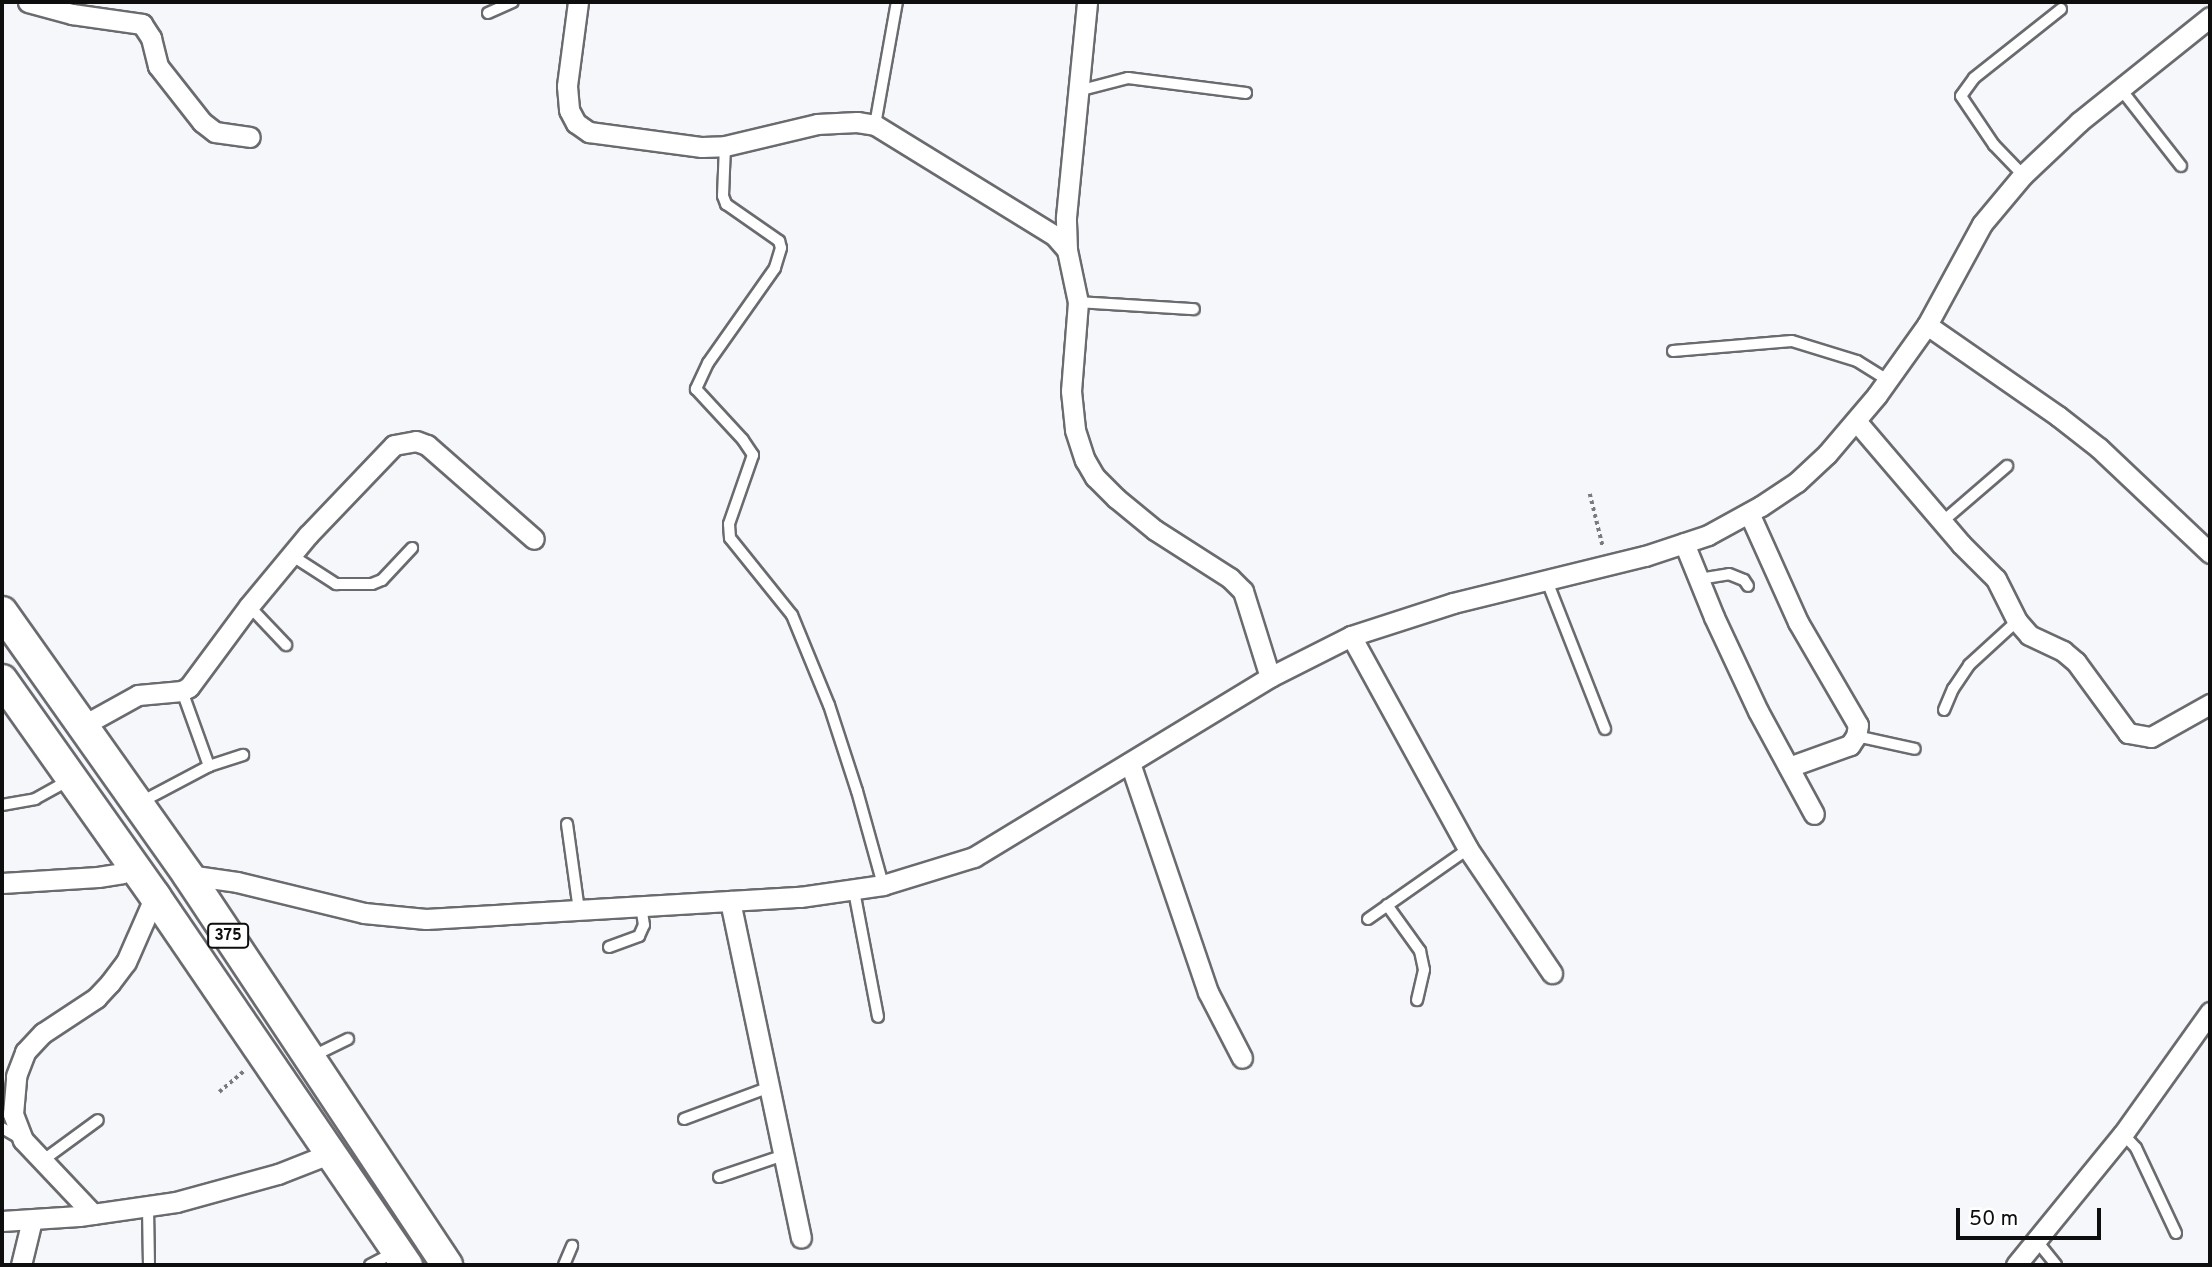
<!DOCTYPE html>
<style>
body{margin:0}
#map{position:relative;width:2212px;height:1267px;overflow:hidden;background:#f5f7fa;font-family:Overpass,sans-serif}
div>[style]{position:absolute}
.path>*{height:3.5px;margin-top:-1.75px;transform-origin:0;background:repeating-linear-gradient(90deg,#797a7c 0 3.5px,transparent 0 7px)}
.roads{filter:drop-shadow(2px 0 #6a6b6e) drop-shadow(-2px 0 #6a6b6e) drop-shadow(0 2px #6a6b6e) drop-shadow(0 -2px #6a6b6e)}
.lane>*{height:10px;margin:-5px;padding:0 5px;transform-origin:5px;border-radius:5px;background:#fff}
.street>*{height:19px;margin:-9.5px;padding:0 9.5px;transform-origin:9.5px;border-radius:9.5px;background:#fff}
.primary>*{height:30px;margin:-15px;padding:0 15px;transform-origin:15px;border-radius:15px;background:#fff}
span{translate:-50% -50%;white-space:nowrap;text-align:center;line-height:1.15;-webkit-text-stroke:6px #fff;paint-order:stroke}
.shield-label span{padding:2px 5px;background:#fff;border:2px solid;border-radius:5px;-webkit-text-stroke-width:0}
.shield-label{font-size:16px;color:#0e0e0f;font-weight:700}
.frame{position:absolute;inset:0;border:4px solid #0e0e0f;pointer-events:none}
.scale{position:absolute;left:1956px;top:1208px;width:145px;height:32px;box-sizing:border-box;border:4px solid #0e0e0f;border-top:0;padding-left:9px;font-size:21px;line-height:24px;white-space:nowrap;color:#0e0e0f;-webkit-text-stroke:5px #fff;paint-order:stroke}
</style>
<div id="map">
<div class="path">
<i style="left:1590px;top:494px;width:55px;rotate:76.2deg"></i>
<i style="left:219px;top:1092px;width:34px;rotate:-40deg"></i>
</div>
<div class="roads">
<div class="lane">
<i style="left:488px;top:13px;width:27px;rotate:-24deg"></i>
<i style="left:2120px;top:88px;width:99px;rotate:52deg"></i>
<i style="left:1078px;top:91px;width:52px;rotate:-14.6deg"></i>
<i style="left:1128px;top:78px;width:119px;rotate:7.2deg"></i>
<i style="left:875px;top:125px;width:125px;rotate:-79.9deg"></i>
<i style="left:725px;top:146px;width:50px;rotate:92.3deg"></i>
<i style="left:723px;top:196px;width:9px;rotate:69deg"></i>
<i style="left:726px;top:204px;width:65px;rotate:34.9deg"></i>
<i style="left:779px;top:241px;width:7px;rotate:74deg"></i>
<i style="left:781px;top:248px;width:21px;rotate:107deg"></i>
<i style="left:775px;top:268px;width:116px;rotate:125.2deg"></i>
<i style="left:708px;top:363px;width:29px;rotate:115deg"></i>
<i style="left:696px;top:389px;width:69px;rotate:47.3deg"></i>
<i style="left:743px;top:440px;width:18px;rotate:56deg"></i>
<i style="left:753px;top:455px;width:73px;rotate:109.2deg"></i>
<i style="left:729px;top:524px;width:14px;rotate:86deg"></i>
<i style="left:730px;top:538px;width:99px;rotate:51.2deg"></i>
<i style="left:792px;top:615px;width:97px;rotate:67.7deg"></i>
<i style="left:829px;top:705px;width:90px;rotate:72deg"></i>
<i style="left:857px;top:791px;width:98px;rotate:74.5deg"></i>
<i style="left:2023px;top:175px;width:42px;rotate:-134deg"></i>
<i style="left:1994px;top:145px;width:59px;rotate:-124deg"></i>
<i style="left:1961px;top:96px;width:22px;rotate:-54deg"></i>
<i style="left:1974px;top:78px;width:111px;rotate:-38.4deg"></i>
<i style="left:1078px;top:302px;width:116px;rotate:3.5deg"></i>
<i style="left:1673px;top:351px;width:119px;rotate:-4.8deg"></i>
<i style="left:1792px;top:341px;width:68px;rotate:17.1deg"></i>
<i style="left:1857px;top:361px;width:36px;rotate:32deg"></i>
<i style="left:1942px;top:522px;width:86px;rotate:-40.7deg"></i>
<i style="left:291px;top:555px;width:54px;rotate:32.8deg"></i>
<i style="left:336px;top:584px;width:36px"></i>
<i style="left:372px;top:584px;width:11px;rotate:-22deg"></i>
<i style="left:382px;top:580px;width:44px;rotate:-46.8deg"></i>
<i style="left:1699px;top:579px;width:30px;rotate:-9deg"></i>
<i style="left:1729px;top:574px;width:16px;rotate:22deg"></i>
<i style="left:1744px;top:580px;width:7px;rotate:56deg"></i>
<i style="left:1547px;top:581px;width:159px;rotate:68.6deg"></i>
<i style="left:249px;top:606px;width:54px;rotate:46.5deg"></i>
<i style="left:182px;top:691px;width:80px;rotate:70.2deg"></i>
<i style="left:209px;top:766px;width:36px;rotate:-18deg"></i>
<i style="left:1944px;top:710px;width:23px;rotate:-67deg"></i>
<i style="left:1953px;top:689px;width:29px;rotate:-56deg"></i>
<i style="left:1969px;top:665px;width:65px;rotate:-42.5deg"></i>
<i style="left:1856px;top:736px;width:60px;rotate:12.4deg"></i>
<i style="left:141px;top:802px;width:77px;rotate:-27.9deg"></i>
<i style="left:2px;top:805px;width:34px;rotate:-10deg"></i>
<i style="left:35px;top:799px;width:38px;rotate:-29deg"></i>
<i style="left:567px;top:824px;width:88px;rotate:82.1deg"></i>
<i style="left:854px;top:891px;width:128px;rotate:79.2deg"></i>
<i style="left:1387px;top:905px;width:57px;rotate:54.3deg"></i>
<i style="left:1420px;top:951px;width:19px;rotate:78deg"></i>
<i style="left:1424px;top:970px;width:31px;rotate:103deg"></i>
<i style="left:1368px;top:919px;width:122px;rotate:-35deg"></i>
<i style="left:609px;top:947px;width:32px;rotate:-20deg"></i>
<i style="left:639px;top:936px;width:12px;rotate:-66deg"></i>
<i style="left:644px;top:925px;width:18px;rotate:-99deg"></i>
<i style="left:313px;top:1056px;width:39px;rotate:-26deg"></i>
<i style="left:684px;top:1119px;width:92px;rotate:-20.4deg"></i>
<i style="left:2px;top:1128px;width:20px;rotate:30deg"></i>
<i style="left:2123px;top:1134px;width:19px;rotate:47deg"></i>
<i style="left:2136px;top:1148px;width:94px;rotate:64.8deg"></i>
<i style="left:42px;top:1161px;width:69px;rotate:-36.2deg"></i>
<i style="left:719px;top:1177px;width:69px;rotate:-18.7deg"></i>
<i style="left:148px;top:1208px;width:57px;rotate:89deg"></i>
<i style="left:2036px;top:1240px;width:32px;rotate:51deg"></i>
<i style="left:370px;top:1265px;width:26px;rotate:-28deg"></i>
<i style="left:564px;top:1265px;width:21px;rotate:-67deg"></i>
</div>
<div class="street">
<i style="left:28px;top:2px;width:46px;rotate:15.3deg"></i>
<i style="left:72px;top:14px;width:71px;rotate:8.1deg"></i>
<i style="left:142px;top:24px;width:17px;rotate:57deg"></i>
<i style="left:151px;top:38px;width:29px;rotate:76deg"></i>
<i style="left:158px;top:66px;width:71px;rotate:51.8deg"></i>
<i style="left:202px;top:122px;width:16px;rotate:38deg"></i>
<i style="left:215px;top:132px;width:35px;rotate:8deg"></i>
<i style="left:578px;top:2px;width:85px;rotate:97.5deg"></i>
<i style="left:567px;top:86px;width:24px;rotate:85deg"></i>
<i style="left:569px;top:110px;width:15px;rotate:62deg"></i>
<i style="left:576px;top:123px;width:16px;rotate:35deg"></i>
<i style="left:589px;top:132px;width:114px;rotate:7.6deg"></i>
<i style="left:702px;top:147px;width:23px;rotate:-2deg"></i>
<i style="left:725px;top:146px;width:95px;rotate:-13.4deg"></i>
<i style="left:817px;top:124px;width:40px;rotate:-2.9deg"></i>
<i style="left:857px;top:122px;width:18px;rotate:9deg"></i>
<i style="left:875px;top:125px;width:210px;rotate:31.6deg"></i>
<i style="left:1054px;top:235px;width:20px;rotate:49deg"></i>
<i style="left:1067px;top:250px;width:53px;rotate:78.1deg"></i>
<i style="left:1078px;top:302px;width:89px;rotate:94.5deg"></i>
<i style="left:1071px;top:391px;width:39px;rotate:84deg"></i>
<i style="left:1075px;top:430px;width:32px;rotate:72deg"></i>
<i style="left:1085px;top:460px;width:20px;rotate:60deg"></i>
<i style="left:1095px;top:477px;width:30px;rotate:45deg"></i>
<i style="left:1116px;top:498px;width:50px;rotate:39.4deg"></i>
<i style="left:1155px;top:530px;width:89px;rotate:32.6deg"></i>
<i style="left:1230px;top:578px;width:18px;rotate:45deg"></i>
<i style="left:1243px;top:591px;width:90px;rotate:72.6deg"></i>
<i style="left:1067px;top:250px;width:33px;rotate:-92deg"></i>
<i style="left:1066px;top:217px;width:216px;rotate:-84.4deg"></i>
<i style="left:1927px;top:325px;width:160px;rotate:34.8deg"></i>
<i style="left:2058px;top:416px;width:52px;rotate:38deg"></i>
<i style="left:2099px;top:448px;width:153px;rotate:43.4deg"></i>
<i style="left:1856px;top:421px;width:162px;rotate:49.5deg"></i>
<i style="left:1961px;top:544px;width:49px;rotate:45deg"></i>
<i style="left:1996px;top:579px;width:47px;rotate:63.4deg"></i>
<i style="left:2017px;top:621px;width:18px;rotate:49deg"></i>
<i style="left:2029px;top:635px;width:38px;rotate:25deg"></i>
<i style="left:2063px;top:651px;width:17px;rotate:40deg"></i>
<i style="left:2076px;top:662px;width:88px;rotate:53.8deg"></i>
<i style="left:2128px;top:733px;width:23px;rotate:10deg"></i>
<i style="left:2151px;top:737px;width:68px;rotate:-29.2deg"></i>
<i style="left:1749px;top:513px;width:120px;rotate:65.8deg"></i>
<i style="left:1798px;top:622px;width:119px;rotate:59.8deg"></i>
<i style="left:1858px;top:725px;width:11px;rotate:100deg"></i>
<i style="left:1856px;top:736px;width:11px;rotate:124deg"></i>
<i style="left:1850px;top:745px;width:65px;rotate:160.2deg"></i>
<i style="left:1684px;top:543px;width:80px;rotate:67.9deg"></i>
<i style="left:1714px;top:617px;width:104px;rotate:64.9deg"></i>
<i style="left:1758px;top:711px;width:117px;rotate:61.5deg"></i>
<i style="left:1351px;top:636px;width:243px;rotate:61.2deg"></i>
<i style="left:1468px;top:849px;width:150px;rotate:55.9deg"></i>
<i style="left:82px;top:726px;width:64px;rotate:-29deg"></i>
<i style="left:138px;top:695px;width:44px;rotate:-5.2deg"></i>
<i style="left:182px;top:691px;width:8px;rotate:-30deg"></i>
<i style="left:189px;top:687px;width:101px;rotate:-53.5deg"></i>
<i style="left:249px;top:606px;width:92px;rotate:-50.3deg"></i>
<i style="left:308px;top:535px;width:124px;rotate:-46.3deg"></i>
<i style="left:394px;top:445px;width:22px;rotate:-10deg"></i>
<i style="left:416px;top:441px;width:12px;rotate:20deg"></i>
<i style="left:427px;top:445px;width:142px;rotate:41.3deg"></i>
<i style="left:1130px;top:763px;width:242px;rotate:71.2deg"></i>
<i style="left:1208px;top:992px;width:74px;rotate:62.7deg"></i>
<i style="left:188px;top:875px;width:49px;rotate:8.1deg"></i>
<i style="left:237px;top:882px;width:131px;rotate:13.7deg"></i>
<i style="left:364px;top:913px;width:62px;rotate:5.5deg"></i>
<i style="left:426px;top:919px;width:375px;rotate:-3.4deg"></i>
<i style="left:800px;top:897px;width:84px;rotate:-8.2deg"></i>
<i style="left:883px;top:885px;width:95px;rotate:-17.1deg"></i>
<i style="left:974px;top:857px;width:346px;rotate:-31.3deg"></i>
<i style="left:1270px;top:677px;width:91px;rotate:-26.8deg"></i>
<i style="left:1351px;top:636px;width:107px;rotate:-17.9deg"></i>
<i style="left:1453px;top:603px;width:198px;rotate:-13.8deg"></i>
<i style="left:1645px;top:556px;width:66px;rotate:-18.4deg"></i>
<i style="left:1708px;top:535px;width:60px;rotate:-28.7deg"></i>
<i style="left:1761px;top:506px;width:43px;rotate:-33.7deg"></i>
<i style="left:1797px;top:482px;width:41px;rotate:-43deg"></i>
<i style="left:1827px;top:454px;width:77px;rotate:-49.7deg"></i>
<i style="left:1877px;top:395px;width:86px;rotate:-54.5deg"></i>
<i style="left:1927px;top:325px;width:115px;rotate:-61.4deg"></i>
<i style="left:1982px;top:224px;width:64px;rotate:-50.1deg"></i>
<i style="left:2023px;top:175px;width:77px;rotate:-43.4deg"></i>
<i style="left:2079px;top:122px;width:168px;rotate:-38.7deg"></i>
<i style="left:2px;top:883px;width:96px;rotate:-3.6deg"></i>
<i style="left:98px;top:877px;width:24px;rotate:-9deg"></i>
<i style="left:122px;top:873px;width:14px;rotate:-34deg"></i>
<i style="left:730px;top:901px;width:344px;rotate:78.1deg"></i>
<i style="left:93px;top:1214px;width:102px;rotate:-133.4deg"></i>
<i style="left:23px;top:1140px;width:28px;rotate:-111deg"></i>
<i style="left:13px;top:1114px;width:38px;rotate:-85deg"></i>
<i style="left:16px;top:1076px;width:26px;rotate:-69deg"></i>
<i style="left:25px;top:1052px;width:26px;rotate:-47deg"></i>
<i style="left:43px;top:1033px;width:64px;rotate:-33.4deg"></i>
<i style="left:96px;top:998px;width:21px;rotate:-47deg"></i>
<i style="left:110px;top:983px;width:26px;rotate:-53deg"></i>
<i style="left:126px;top:962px;width:72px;rotate:-66.3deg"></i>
<i style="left:2px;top:1221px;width:77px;rotate:-3.7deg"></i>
<i style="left:79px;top:1216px;width:98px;rotate:-8.2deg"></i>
<i style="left:176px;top:1202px;width:106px;rotate:-15.4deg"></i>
<i style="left:278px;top:1174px;width:55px;rotate:-21.4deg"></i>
<i style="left:21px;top:1265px;width:46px;rotate:-76.3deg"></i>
<i style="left:2016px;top:1265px;width:169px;rotate:-50.8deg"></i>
<i style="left:2123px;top:1134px;width:150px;rotate:-54.5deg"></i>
</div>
<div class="primary">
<i style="left:2px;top:612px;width:322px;rotate:54.7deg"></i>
<i style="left:188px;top:875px;width:468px;rotate:56.4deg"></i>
<i style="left:2px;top:680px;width:265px;rotate:54.7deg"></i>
<i style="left:155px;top:896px;width:447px;rotate:55.7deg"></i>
</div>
</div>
<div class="shield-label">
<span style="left:228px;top:936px">375</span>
</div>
<div class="frame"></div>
<div class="scale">50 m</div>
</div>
